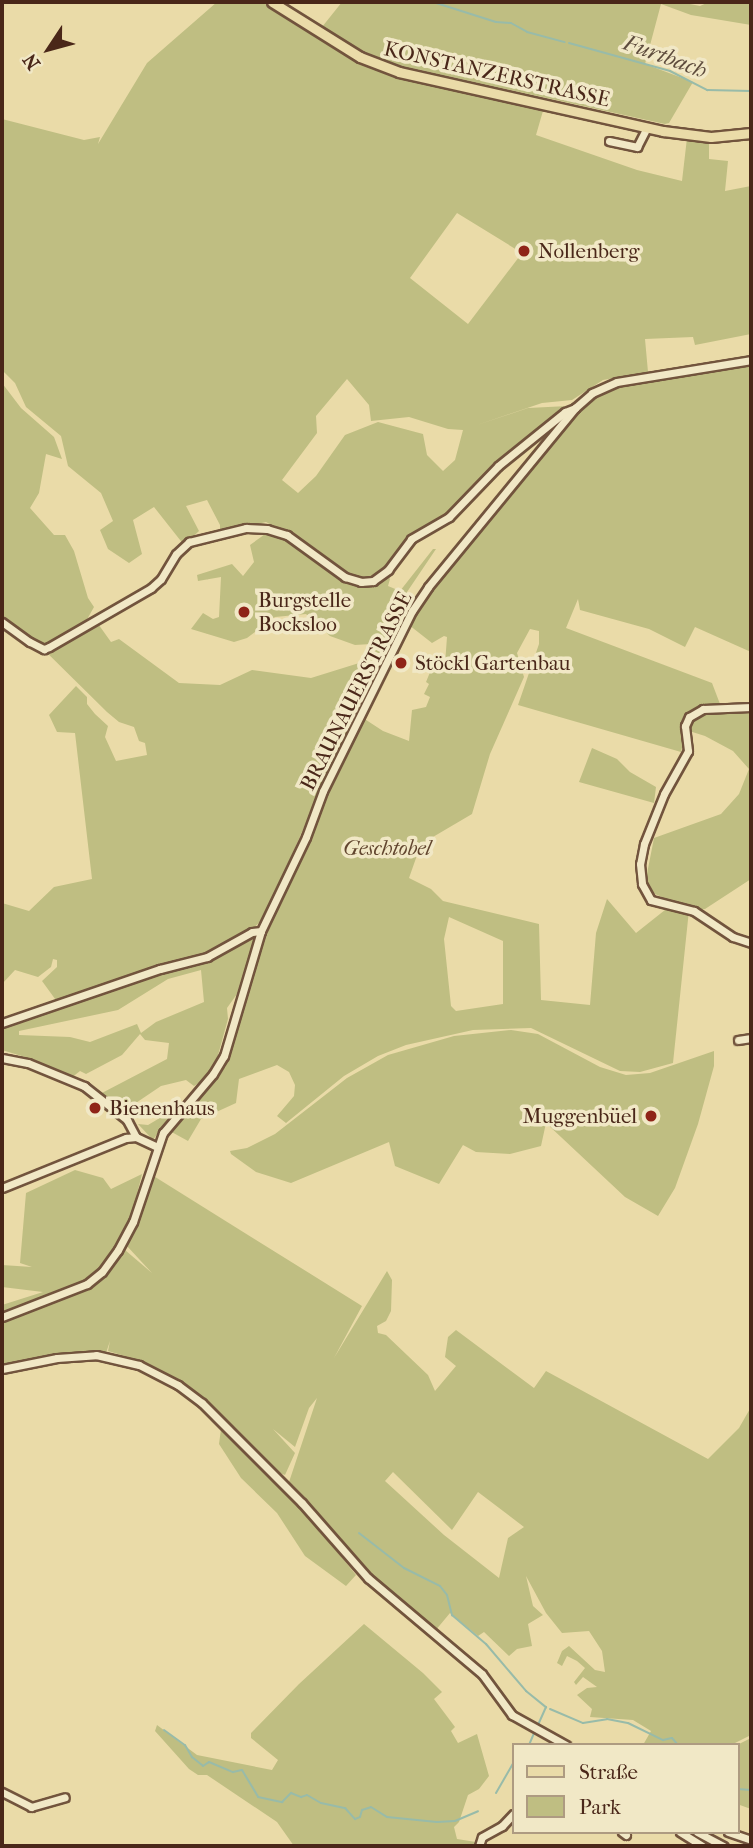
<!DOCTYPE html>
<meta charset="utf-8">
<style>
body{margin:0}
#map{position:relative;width:753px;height:1848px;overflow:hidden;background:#eadba8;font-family:"IM FELL French Canon",serif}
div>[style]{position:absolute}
.green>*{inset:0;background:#bfbe82}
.stream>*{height:2px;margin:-1px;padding:0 1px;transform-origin:1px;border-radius:1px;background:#98bba9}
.roads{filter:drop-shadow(2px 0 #72543d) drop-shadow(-2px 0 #72543d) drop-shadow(0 2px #72543d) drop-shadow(0 -2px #72543d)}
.minor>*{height:7px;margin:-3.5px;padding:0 3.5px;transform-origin:3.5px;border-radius:3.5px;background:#f1e8c6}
.major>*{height:9px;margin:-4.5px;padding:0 4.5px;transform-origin:4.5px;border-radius:4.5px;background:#eadba8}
.dots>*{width:19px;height:19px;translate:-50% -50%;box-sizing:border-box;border:4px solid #f1e8c6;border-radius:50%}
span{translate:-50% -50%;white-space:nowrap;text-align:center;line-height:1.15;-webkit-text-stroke:7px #f1e8c6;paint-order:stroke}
.street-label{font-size:21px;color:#4a2719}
.poi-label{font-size:21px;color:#4a2719}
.left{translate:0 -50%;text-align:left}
.right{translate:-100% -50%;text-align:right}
.park-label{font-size:21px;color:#61452e;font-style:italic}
.water-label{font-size:23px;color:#5e4c3d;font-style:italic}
.frame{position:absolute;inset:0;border:4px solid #4a2719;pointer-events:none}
.legend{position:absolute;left:512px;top:1743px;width:228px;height:91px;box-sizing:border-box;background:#f1e8c6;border:2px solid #ae9b81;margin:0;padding:9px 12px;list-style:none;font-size:21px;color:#4a2719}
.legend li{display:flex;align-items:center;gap:14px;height:35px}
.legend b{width:35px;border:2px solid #ae9b81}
.north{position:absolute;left:14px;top:14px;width:70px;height:70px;-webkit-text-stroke:5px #f1e8c6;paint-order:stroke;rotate:234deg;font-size:19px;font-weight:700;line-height:28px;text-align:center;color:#4a2719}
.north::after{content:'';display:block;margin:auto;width:24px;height:32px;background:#4a2719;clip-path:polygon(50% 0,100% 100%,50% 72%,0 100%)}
</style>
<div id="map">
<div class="green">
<i style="clip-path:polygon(evenodd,217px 2px,267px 2px,344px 51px,345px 56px,349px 54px,388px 72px,545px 104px,536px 135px,637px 170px,682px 181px,687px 138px,709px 141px,709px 159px,728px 161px,725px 191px,751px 186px,751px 334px,695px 345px,693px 337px,645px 339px,648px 372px,603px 380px,572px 400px,542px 403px,477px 425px,528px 408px,568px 406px,454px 510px,415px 534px,385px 569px,390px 579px,388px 586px,400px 591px,433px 549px,436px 549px,407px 592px,397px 618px,405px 620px,385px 659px,379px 662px,372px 660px,376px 675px,335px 757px,275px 893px,261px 921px,243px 938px,255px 935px,237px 994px,227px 1008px,228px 1019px,215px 1066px,205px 1079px,194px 1086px,186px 1080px,161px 1086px,124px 1111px,100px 1094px,167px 1059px,169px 1043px,145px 1040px,140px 1034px,122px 1055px,86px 1074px,80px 1071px,70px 1079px,25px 1057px,2px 1050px,2px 1023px,225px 950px,58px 1003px,42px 981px,57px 967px,57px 960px,53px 959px,51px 967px,38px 977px,15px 970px,2px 984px,2px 903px,29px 911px,54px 887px,92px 879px,75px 733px,57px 732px,49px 715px,76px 686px,87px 697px,87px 704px,95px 714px,108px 726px,105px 737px,116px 761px,147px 755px,145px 743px,139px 741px,134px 727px,119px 722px,107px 712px,32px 638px,2px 622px,2px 383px,21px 408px,54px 437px,62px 459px,46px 454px,39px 493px,30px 508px,54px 535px,65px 535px,74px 551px,88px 598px,94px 607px,85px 623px,96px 621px,111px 642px,119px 639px,179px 683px,220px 685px,252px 670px,311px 678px,372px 659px,371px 644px,355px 645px,330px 636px,306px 614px,275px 617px,247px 638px,234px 642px,191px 629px,203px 613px,213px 619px,219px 617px,221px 577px,198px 581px,197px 575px,232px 564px,243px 576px,254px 562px,250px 545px,268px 532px,282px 536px,335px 565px,316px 551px,318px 550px,266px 522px,220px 533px,220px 525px,207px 500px,186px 506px,199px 531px,184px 545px,154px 507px,133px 520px,142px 554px,129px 563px,108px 549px,100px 530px,113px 521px,101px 493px,68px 466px,61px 436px,26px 407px,15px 383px,2px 370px,2px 119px,84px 140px,100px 137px,98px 144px,147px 63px,217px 2px,457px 213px,522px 253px,468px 324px,410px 278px,457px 213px,217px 2px,347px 379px,369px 405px,371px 421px,409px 417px,448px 429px,463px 430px,455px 460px,443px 471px,427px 455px,423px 434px,378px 422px,345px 435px,316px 476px,298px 493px,282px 480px,317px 433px,316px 416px,347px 379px,217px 2px,201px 970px,204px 1002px,156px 1022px,141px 1033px,137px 1024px,90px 1042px,70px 1037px,19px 1035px,19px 1031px,118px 1010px,168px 979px,201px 970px)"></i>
<i style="clip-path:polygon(342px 2px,680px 2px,700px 6px,709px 2px,751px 2px,751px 25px,691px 15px,661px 4px,645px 64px,693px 82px,669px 123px,665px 124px,383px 62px,355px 49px,322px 27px)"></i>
<i style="clip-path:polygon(evenodd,751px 363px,751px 652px,695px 627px,685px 647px,649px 629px,580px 610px,578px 599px,566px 628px,712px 683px,720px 704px,710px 705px,691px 715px,751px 710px,751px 879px,705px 909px,689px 910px,673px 1063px,640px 1072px,620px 1071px,531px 1028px,473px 1030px,406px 1045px,378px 1056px,344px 1076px,286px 1123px,277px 1116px,294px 1096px,295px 1085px,289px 1072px,277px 1065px,239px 1079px,236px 1103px,201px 1119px,188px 1141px,168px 1130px,220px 1069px,226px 1067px,223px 1064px,232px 1044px,250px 967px,283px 887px,360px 716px,383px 731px,409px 741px,412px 710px,426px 707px,430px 697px,424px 694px,429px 684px,426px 682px,435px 660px,445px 664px,447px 637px,444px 636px,432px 643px,409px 625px,430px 589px,591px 396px,615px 385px,751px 363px,530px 629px,539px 631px,539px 644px,518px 705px,681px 752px,686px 730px,705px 736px,733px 751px,749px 769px,739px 794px,721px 814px,654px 838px,644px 889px,686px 908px,670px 906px,636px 933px,607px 899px,596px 933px,590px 1005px,541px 1000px,539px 924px,443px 901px,431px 889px,409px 878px,421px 844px,472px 814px,490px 754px,524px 677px,517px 653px,530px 629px,751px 363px,449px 917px,503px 941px,503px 1004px,456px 1011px,451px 1006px,444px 939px,449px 917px)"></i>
<i style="clip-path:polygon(592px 748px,617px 759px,630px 772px,656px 787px,654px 803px,579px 782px)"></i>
<i style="clip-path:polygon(511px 1030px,538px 1034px,600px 1067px,626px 1075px,650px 1073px,714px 1051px,714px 1066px,698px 1124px,675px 1188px,658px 1216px,625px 1197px,546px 1123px,541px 1146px,510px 1154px,476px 1152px,463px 1145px,439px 1184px,395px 1166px,389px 1142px,291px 1183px,256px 1172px,231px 1154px,230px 1151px,247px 1148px,275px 1134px,347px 1078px,388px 1055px,454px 1036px)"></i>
<i style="clip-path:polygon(175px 1109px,153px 1140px,138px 1124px,148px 1125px)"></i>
<i style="clip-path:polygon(evenodd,75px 1170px,103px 1178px,111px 1189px,142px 1174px,129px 1226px,107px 1266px,125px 1250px,152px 1273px,126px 1245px,139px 1206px,149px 1188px,152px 1175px,362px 1306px,334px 1358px,387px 1271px,392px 1280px,391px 1311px,386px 1321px,377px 1326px,378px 1333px,386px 1335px,428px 1375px,435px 1391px,456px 1366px,445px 1357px,448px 1337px,456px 1330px,534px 1388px,546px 1371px,708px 1459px,739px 1428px,751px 1407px,751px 1735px,731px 1745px,643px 1745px,651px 1731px,633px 1720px,590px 1717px,592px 1709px,577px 1695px,587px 1688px,597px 1687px,583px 1677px,576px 1685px,574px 1682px,585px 1668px,577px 1661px,567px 1656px,562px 1666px,557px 1663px,562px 1651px,569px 1646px,595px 1670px,605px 1672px,602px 1651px,589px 1631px,562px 1633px,546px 1613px,526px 1576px,533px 1606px,543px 1615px,528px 1624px,532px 1646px,517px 1649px,509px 1656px,484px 1632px,478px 1636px,450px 1613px,435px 1631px,367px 1575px,288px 1485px,317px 1398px,309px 1408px,295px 1447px,273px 1429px,295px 1453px,285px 1475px,275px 1471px,208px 1404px,138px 1360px,108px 1351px,110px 1341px,106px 1353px,65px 1353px,2px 1365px,2px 1305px,43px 1292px,2px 1287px,2px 1265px,32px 1267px,20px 1263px,26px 1193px,75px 1170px,393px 1472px,452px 1530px,478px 1492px,524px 1527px,508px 1538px,499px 1578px,444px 1535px,385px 1481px,393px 1472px)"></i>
<i style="clip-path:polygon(221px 1429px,303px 1510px,356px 1575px,346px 1586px,305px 1556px,277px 1513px,241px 1478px,219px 1444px)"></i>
<i style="clip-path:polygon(364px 1624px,423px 1673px,442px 1692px,434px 1699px,455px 1727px,451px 1731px,458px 1743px,477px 1734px,489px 1776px,479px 1789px,468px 1795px,459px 1822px,454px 1827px,457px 1839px,476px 1842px,477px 1846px,294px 1846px,277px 1822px,207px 1775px,198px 1775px,189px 1769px,155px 1731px,157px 1725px,197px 1755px,272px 1770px,278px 1760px,251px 1738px,251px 1733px,299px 1684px)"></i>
<i style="clip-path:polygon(751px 1738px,751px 1809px,737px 1804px,737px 1745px)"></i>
</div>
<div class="stream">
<i style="left:433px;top:2px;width:66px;rotate:17.6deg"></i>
<i style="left:496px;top:22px;width:15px;rotate:4deg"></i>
<i style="left:511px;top:23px;width:18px;rotate:29deg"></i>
<i style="left:527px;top:32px;width:39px;rotate:15deg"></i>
<i style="left:569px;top:43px;width:105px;rotate:15.5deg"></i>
<i style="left:670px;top:71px;width:42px;rotate:27.2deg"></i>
<i style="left:707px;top:90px;width:44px;rotate:1.3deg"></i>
<i style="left:359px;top:1533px;width:57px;rotate:37.9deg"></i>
<i style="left:404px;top:1568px;width:40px;rotate:26.6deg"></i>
<i style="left:440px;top:1586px;width:11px;rotate:52deg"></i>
<i style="left:447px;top:1595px;width:21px;rotate:76deg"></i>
<i style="left:452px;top:1615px;width:45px;rotate:40.5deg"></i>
<i style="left:486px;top:1644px;width:62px;rotate:49.6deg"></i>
<i style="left:526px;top:1691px;width:26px;rotate:39deg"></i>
<i style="left:546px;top:1707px;width:20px;rotate:114deg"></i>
<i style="left:550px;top:1709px;width:36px;rotate:23deg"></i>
<i style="left:583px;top:1723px;width:24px;rotate:-9deg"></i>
<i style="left:607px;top:1719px;width:21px;rotate:11deg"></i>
<i style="left:628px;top:1723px;width:39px;rotate:26deg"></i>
<i style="left:663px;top:1740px;width:9px;rotate:-13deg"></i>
<i style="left:672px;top:1738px;width:9px;rotate:49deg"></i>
<i style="left:164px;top:1730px;width:26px;rotate:36deg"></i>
<i style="left:185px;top:1745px;width:14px;rotate:60deg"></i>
<i style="left:192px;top:1757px;width:14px;rotate:39deg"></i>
<i style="left:203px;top:1766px;width:7px;rotate:-34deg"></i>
<i style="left:209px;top:1762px;width:26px;rotate:23deg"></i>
<i style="left:233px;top:1772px;width:9px;rotate:-13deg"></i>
<i style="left:242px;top:1770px;width:31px;rotate:59deg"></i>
<i style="left:258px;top:1797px;width:25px;rotate:12deg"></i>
<i style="left:282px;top:1802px;width:13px;rotate:-45deg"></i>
<i style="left:291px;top:1793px;width:11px;rotate:22deg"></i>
<i style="left:301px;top:1797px;width:6px;rotate:-18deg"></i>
<i style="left:307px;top:1795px;width:16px;rotate:30deg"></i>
<i style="left:321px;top:1803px;width:25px;rotate:12deg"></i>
<i style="left:345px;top:1808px;width:15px;rotate:48deg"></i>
<i style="left:355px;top:1819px;width:5px;rotate:-22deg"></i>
<i style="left:360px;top:1817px;width:7px;rotate:-74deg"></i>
<i style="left:362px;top:1810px;width:9px;rotate:-18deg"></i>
<i style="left:371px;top:1807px;width:19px;rotate:32deg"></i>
<i style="left:387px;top:1817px;width:50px;rotate:5.7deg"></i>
<i style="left:437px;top:1822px;width:18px;rotate:-3deg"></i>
<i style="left:455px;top:1821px;width:25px;rotate:-23deg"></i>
<i style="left:529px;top:1745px;width:15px;rotate:-67deg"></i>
<i style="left:737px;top:1789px;width:14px;rotate:4deg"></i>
<i style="left:496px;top:1793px;width:34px;rotate:-60deg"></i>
</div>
<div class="roads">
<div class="minor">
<i style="left:609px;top:141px;width:29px;rotate:12deg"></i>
<i style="left:637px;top:147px;width:22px;rotate:-63deg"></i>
<i style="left:2px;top:622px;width:34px;rotate:36deg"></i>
<i style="left:30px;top:642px;width:16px;rotate:27deg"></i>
<i style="left:44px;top:649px;width:5px;rotate:-22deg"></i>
<i style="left:49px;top:647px;width:118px;rotate:-30deg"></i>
<i style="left:151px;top:588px;width:13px;rotate:-42deg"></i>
<i style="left:161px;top:579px;width:29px;rotate:-59deg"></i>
<i style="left:176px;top:554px;width:18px;rotate:-43deg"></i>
<i style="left:189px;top:542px;width:59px;rotate:-13.8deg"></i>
<i style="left:246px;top:528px;width:21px;rotate:3deg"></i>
<i style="left:267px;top:529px;width:21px;rotate:17deg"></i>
<i style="left:287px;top:535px;width:72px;rotate:35.9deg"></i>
<i style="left:345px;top:577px;width:17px;rotate:17deg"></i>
<i style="left:361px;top:582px;width:12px;rotate:-5deg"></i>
<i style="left:373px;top:581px;width:19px;rotate:-36deg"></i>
<i style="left:388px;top:570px;width:39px;rotate:-53deg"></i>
<i style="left:411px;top:539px;width:44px;rotate:-30.1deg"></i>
<i style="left:449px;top:517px;width:71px;rotate:-46.1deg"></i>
<i style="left:498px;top:466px;width:86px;rotate:-38.9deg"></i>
<i style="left:565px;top:412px;width:11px;rotate:-22deg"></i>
<i style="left:751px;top:707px;width:48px;rotate:177.6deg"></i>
<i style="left:703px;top:709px;width:16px;rotate:150deg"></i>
<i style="left:689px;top:717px;width:10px;rotate:114deg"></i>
<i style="left:685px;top:726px;width:25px;rotate:83deg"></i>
<i style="left:688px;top:751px;width:49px;rotate:119.2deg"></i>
<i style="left:664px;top:794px;width:54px;rotate:111.8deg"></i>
<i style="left:644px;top:844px;width:20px;rotate:101deg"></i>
<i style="left:640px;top:864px;width:20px;rotate:84deg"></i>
<i style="left:642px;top:884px;width:18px;rotate:61deg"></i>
<i style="left:651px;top:900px;width:44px;rotate:14.3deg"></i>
<i style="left:694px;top:911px;width:47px;rotate:33.7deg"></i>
<i style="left:733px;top:937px;width:19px;rotate:18deg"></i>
<i style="left:2px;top:1023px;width:167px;rotate:-18.9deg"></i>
<i style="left:160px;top:969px;width:49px;rotate:-14.3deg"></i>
<i style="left:207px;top:957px;width:51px;rotate:-29.1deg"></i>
<i style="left:252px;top:932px;width:9px;rotate:-6deg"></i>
<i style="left:738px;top:1040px;width:13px;rotate:-9deg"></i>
<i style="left:2px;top:1058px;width:26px;rotate:11deg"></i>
<i style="left:28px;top:1063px;width:61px;rotate:22.3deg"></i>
<i style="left:84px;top:1086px;width:55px;rotate:38.3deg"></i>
<i style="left:127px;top:1120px;width:19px;rotate:62deg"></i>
<i style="left:2px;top:1188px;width:134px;rotate:-22deg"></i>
<i style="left:126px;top:1138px;width:10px;rotate:-6deg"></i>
<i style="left:136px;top:1137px;width:23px;rotate:25deg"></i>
<i style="left:2px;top:1317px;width:91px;rotate:-21.2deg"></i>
<i style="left:87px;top:1284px;width:19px;rotate:-39deg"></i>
<i style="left:102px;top:1272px;width:27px;rotate:-54deg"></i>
<i style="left:118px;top:1250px;width:32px;rotate:-62deg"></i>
<i style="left:133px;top:1222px;width:94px;rotate:-71.4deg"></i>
<i style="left:163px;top:1133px;width:77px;rotate:-49.7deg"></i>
<i style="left:213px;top:1074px;width:21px;rotate:-59deg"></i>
<i style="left:224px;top:1056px;width:130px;rotate:-73.5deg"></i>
<i style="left:261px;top:931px;width:104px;rotate:-64.4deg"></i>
<i style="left:306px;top:837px;width:49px;rotate:-69.7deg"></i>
<i style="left:323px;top:791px;width:201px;rotate:-63.7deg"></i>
<i style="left:412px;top:611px;width:29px;rotate:-56deg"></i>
<i style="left:428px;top:587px;width:232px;rotate:-50.6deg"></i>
<i style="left:575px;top:408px;width:23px;rotate:-41deg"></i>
<i style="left:592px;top:393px;width:27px;rotate:-24deg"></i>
<i style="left:617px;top:382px;width:136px;rotate:-9.3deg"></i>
<i style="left:2px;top:1369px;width:56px;rotate:-11.3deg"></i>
<i style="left:57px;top:1358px;width:39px;rotate:-4deg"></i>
<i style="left:96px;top:1355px;width:44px;rotate:13.1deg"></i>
<i style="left:139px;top:1365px;width:44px;rotate:27.1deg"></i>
<i style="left:178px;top:1385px;width:30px;rotate:37deg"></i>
<i style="left:202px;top:1403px;width:141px;rotate:45deg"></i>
<i style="left:302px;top:1503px;width:100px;rotate:48.7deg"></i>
<i style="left:368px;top:1578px;width:149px;rotate:40.1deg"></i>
<i style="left:482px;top:1674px;width:51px;rotate:53.8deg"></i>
<i style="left:512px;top:1715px;width:62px;rotate:29.1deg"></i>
<i style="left:2px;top:1792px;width:33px;rotate:27deg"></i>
<i style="left:31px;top:1807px;width:35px;rotate:-16deg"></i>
<i style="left:622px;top:1832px;width:5px;rotate:37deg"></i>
<i style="left:680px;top:1832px;width:26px;rotate:32deg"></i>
<i style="left:697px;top:1832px;width:30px;rotate:28deg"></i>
<i style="left:728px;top:1832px;width:24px;rotate:19deg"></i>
<i style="left:479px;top:1846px;width:9px;rotate:-72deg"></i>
<i style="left:482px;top:1837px;width:23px;rotate:-29deg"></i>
<i style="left:502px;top:1826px;width:16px;rotate:-47deg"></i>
</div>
<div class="major">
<i style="left:272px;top:2px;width:104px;rotate:32deg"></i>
<i style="left:360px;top:57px;width:42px;rotate:21deg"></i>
<i style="left:399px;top:72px;width:271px;rotate:12.6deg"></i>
<i style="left:663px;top:131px;width:48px;rotate:7.1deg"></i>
<i style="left:711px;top:137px;width:40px;rotate:-5.7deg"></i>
</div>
</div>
<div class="dots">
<i style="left:524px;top:251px;background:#8f2418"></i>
<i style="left:244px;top:612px;background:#8f2418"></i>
<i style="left:401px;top:663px;background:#8f2418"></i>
<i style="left:95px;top:1108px;background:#8f2418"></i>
<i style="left:651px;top:1116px;background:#8f2418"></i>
</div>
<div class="street-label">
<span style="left:497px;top:74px;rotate:13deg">KONSTANZERSTRASSE</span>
<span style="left:356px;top:691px;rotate:-63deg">BRAUNAUERSTRASSE</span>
</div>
<div class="poi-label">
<span class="left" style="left:538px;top:251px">Nollenberg</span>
<span class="left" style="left:258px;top:612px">Burgstelle<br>Bocksloo</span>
<span class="left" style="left:415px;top:663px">Stöckl Gartenbau</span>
<span class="left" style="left:109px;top:1108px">Bienenhaus</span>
<span class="right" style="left:637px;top:1116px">Muggenbüel</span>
</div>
<div class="park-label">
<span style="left:387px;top:848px">Geschtobel</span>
</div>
<div class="water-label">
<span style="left:665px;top:57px;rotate:20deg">Furtbach</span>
</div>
<div class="frame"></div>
<ul class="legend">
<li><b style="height:9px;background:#eadba8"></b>Straße</li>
<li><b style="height:19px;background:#bfbe82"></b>Park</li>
</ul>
<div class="north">N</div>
</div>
